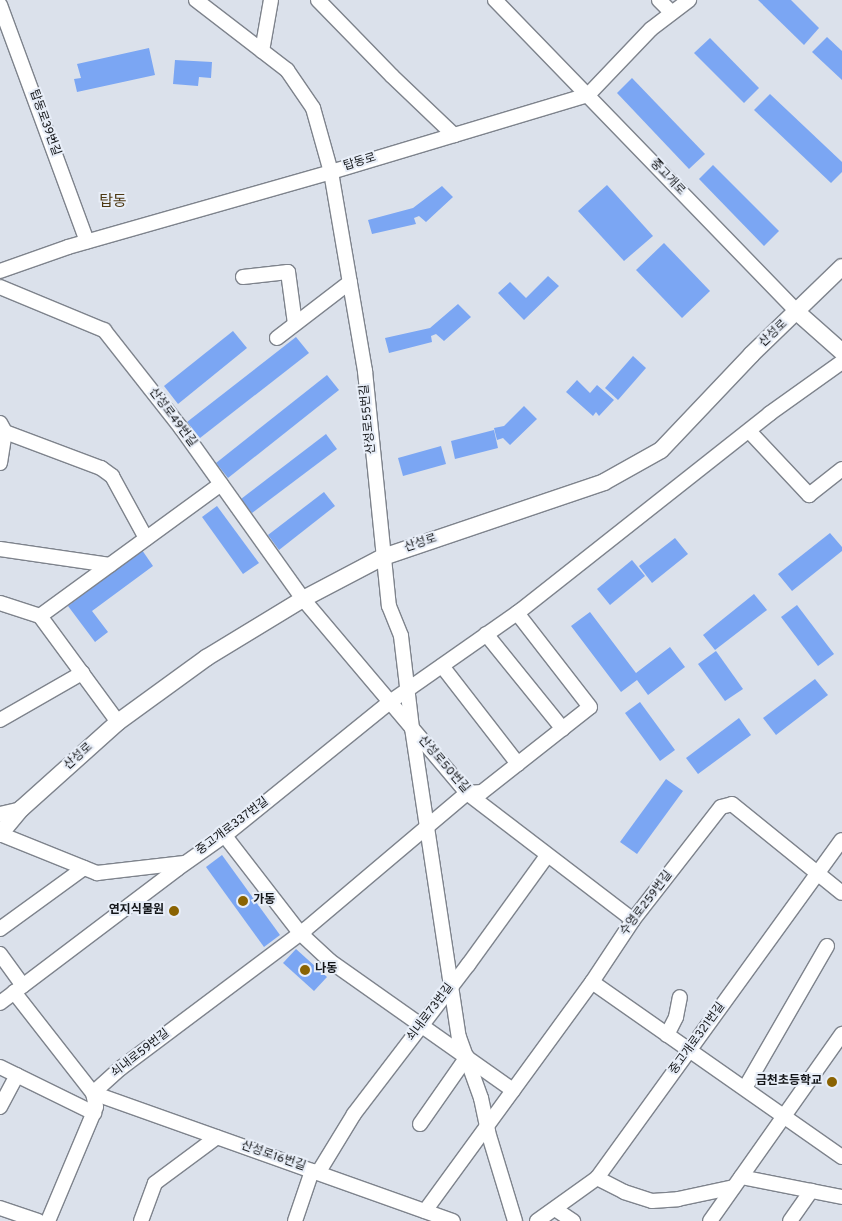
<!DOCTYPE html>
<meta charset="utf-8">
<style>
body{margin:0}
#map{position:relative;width:842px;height:1221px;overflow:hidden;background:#dbe1eb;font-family:Overpass,"Noto Sans KR",sans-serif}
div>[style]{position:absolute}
.building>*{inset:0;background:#7ba6f3}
.roads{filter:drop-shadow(1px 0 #7e838c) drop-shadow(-1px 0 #7e838c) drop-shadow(0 1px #7e838c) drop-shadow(0 -1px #7e838c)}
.minor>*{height:14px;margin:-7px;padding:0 7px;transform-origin:7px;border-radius:7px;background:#fff}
.tertiary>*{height:16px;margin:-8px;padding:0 8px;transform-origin:8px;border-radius:8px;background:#fff}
.dots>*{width:14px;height:14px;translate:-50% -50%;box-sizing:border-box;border:2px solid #e8eef8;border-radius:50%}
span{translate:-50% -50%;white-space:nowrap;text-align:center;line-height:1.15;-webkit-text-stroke:4px #e8eef8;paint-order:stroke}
.street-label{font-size:12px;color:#141619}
.poi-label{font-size:12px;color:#141619;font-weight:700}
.left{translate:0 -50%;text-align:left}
.right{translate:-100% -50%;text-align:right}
.quarter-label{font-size:15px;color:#4d3913}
</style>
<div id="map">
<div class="building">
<i style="clip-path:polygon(758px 0,791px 0,819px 28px,804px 45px)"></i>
<i style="clip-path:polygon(827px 37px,842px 51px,842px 80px,812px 52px)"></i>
<i style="clip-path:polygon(710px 38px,759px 88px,744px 103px,694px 53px)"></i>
<i style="clip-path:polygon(149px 48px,155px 75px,77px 92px,74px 79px,81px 78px,77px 64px)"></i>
<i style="clip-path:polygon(175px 60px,212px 62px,211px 78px,199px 77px,198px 86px,173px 84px)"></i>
<i style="clip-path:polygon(632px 78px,705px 154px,689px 169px,617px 93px)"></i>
<i style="clip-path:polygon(770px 94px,842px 162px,842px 172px,831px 183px,754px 110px)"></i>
<i style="clip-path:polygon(713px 165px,779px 231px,764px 246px,699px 179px)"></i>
<i style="clip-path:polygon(607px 185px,653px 236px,624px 261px,578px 211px)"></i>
<i style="clip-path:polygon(442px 186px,453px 197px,426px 222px,419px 216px,414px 218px,416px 224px,372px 234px,368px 220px,413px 208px)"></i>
<i style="clip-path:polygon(664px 243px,710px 291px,682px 318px,636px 270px)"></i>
<i style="clip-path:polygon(548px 276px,559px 286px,524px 320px,498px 293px,510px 282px,526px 298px)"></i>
<i style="clip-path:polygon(458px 304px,471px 317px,444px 341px,436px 334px,431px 336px,432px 342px,389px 353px,385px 338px,430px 328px)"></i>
<i style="clip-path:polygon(233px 331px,247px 348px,178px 404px,164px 386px)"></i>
<i style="clip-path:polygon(296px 337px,309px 353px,200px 438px,187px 422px)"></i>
<i style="clip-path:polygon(633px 356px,646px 368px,618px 400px,605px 388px)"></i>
<i style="clip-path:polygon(327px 375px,339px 390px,228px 478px,216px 463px)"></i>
<i style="clip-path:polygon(577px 380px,590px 393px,597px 385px,614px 400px,599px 416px,596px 412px,593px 416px,566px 392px)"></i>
<i style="clip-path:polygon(524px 406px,537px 419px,510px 445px,503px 438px,497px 440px,494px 428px,504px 426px)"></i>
<i style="clip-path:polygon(494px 430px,498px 448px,455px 459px,451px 441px)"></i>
<i style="clip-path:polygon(326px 434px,337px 449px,252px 513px,241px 499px)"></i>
<i style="clip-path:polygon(441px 446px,446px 464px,403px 476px,398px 458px)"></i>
<i style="clip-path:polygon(324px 492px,335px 506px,279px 550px,268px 535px)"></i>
<i style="clip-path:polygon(217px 506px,259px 563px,243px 574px,202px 517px)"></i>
<i style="clip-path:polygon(830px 533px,842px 547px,842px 551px,792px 591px,778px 574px)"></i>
<i style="clip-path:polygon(675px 538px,688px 554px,652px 583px,639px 566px)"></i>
<i style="clip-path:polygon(142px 550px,153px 566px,92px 611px,108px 632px,95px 642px,68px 606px)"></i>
<i style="clip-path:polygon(632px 560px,645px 576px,610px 605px,597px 589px)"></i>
<i style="clip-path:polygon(754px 594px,767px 610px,715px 650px,703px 635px)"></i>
<i style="clip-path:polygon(797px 605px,834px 654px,818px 666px,781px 617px)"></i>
<i style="clip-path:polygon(590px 612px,636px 673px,670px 647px,685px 667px,648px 695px,637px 680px,621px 692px,571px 626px)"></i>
<i style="clip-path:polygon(716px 651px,743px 689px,725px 701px,698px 664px)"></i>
<i style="clip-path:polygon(815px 679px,828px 695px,776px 735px,763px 718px)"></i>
<i style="clip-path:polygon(640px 702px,675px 750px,660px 761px,625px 713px)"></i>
<i style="clip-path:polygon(739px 718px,751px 735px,698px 774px,686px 758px)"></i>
<i style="clip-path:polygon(666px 779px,683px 791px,637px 854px,620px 842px)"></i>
<i style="clip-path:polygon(222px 855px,280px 935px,264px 947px,206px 867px)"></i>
<i style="clip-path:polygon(296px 949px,327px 977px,314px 991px,283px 963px)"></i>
</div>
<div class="roads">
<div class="minor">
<i style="left:196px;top:0;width:115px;rotate:37.6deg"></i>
<i style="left:287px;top:70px;width:46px;rotate:55.6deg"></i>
<i style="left:313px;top:108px;width:66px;rotate:74.3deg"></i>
<i style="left:331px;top:172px;width:202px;rotate:80.3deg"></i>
<i style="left:365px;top:371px;width:236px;rotate:84.2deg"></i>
<i style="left:389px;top:606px;width:32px;rotate:68deg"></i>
<i style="left:401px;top:636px;width:93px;rotate:83.2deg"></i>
<i style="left:412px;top:728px;width:313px;rotate:81.4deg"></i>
<i style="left:459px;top:1037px;width:65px;rotate:70.2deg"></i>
<i style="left:481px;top:1098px;width:35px;rotate:78deg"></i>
<i style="left:488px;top:1132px;width:93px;rotate:73.1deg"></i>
<i style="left:318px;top:0;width:106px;rotate:45.8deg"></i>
<i style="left:392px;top:76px;width:86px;rotate:43.6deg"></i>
<i style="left:495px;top:0;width:434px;rotate:45.9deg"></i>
<i style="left:659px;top:0;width:18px;rotate:45deg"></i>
<i style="left:0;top:5px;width:252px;rotate:69.8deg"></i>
<i style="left:262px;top:51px;width:52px;rotate:-80deg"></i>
<i style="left:0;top:271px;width:72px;rotate:-19.4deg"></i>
<i style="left:68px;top:247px;width:273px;rotate:-15.9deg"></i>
<i style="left:331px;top:172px;width:268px;rotate:-16.7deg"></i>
<i style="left:588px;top:95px;width:91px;rotate:-46.3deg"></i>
<i style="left:651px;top:29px;width:48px;rotate:-37.3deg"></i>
<i style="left:243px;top:277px;width:45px;rotate:-6.3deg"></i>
<i style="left:288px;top:272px;width:52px;rotate:82.3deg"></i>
<i style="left:0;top:287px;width:113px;rotate:22.5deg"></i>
<i style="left:104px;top:330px;width:125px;rotate:51.8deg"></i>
<i style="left:181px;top:428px;width:210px;rotate:54.5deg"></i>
<i style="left:303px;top:599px;width:254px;rotate:49.8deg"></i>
<i style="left:467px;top:793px;width:209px;rotate:37.4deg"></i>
<i style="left:277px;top:338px;width:92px;rotate:-37.5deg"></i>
<i style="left:0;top:423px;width:10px;rotate:61deg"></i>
<i style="left:5px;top:432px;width:103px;rotate:20.6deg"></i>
<i style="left:101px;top:468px;width:14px;rotate:36deg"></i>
<i style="left:112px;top:476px;width:71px;rotate:61.3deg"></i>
<i style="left:749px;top:431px;width:88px;rotate:46.8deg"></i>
<i style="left:809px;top:495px;width:42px;rotate:-38.2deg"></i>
<i style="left:0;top:463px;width:31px;rotate:-81deg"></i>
<i style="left:0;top:549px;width:111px;rotate:8.3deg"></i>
<i style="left:0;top:603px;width:42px;rotate:18deg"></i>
<i style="left:40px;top:616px;width:132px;rotate:53.7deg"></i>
<i style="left:40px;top:616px;width:224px;rotate:-36.1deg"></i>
<i style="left:486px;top:634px;width:122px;rotate:51deg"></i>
<i style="left:442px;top:666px;width:124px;rotate:52.2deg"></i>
<i style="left:0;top:720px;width:95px;rotate:-29.8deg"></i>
<i style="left:0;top:814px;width:22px;rotate:-13deg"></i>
<i style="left:0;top:834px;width:105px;rotate:21.9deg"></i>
<i style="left:97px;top:873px;width:88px;rotate:-6.6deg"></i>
<i style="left:225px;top:836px;width:123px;rotate:52.3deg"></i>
<i style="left:300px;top:933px;width:41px;rotate:43deg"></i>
<i style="left:330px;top:961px;width:224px;rotate:35.2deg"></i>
<i style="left:0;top:929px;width:104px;rotate:-36deg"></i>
<i style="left:0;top:954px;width:39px;rotate:54deg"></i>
<i style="left:592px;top:982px;width:305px;rotate:35deg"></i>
<i style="left:14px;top:992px;width:128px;rotate:52deg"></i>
<i style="left:93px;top:1093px;width:14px;rotate:78deg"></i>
<i style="left:96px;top:1107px;width:124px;rotate:112.8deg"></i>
<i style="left:0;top:1003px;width:222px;rotate:-37.1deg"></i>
<i style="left:177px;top:869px;width:62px;rotate:-35.2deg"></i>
<i style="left:228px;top:833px;width:208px;rotate:-39deg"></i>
<i style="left:390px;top:702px;width:159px;rotate:-35deg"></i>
<i style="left:520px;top:611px;width:318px;rotate:-38.3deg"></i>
<i style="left:769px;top:414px;width:90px;rotate:-35.5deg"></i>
<i style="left:667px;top:1035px;width:20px;rotate:-63deg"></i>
<i style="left:676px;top:1017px;width:20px;rotate:-79deg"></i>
<i style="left:0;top:1067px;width:105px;rotate:26.1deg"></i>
<i style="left:745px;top:1088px;width:164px;rotate:-60deg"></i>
<i style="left:93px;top:1093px;width:38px;rotate:-42deg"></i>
<i style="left:121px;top:1068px;width:231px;rotate:-36.9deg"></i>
<i style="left:306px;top:929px;width:211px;rotate:-40.2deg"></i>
<i style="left:467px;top:793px;width:15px;rotate:-4deg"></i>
<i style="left:482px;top:792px;width:137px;rotate:-38.2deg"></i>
<i style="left:590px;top:707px;width:119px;rotate:-127.8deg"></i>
<i style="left:93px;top:1093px;width:382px;rotate:19.6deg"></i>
<i style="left:0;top:1107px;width:36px;rotate:-62deg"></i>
<i style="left:420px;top:1124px;width:82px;rotate:-55deg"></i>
<i style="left:318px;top:1173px;width:69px;rotate:-58.6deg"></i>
<i style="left:354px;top:1114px;width:188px;rotate:-52.6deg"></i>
<i style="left:468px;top:965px;width:135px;rotate:-54.1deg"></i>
<i style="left:741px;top:1177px;width:103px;rotate:11.2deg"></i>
<i style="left:597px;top:1178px;width:30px;rotate:27deg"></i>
<i style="left:624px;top:1192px;width:29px;rotate:18deg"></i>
<i style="left:652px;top:1201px;width:26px;rotate:-4deg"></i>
<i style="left:678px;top:1199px;width:57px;rotate:-12.1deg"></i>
<i style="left:0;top:1208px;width:40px;rotate:18.9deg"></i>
<i style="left:555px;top:1209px;width:22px;rotate:34deg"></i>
<i style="left:425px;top:1211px;width:283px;rotate:-53.9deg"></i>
<i style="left:592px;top:982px;width:74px;rotate:-56.5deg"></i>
<i style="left:633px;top:920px;width:143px;rotate:-52.1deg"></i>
<i style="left:721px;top:807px;width:11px;rotate:-15deg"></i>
<i style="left:732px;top:804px;width:141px;rotate:39deg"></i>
<i style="left:141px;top:1221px;width:40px;rotate:-69.8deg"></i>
<i style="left:155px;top:1183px;width:77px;rotate:-36.6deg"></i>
<i style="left:295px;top:1221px;width:53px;rotate:-71.2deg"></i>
<i style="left:537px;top:1221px;width:74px;rotate:-35.6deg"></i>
<i style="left:597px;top:1178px;width:417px;rotate:-54.1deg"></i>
<i style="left:710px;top:1221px;width:229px;rotate:-54.8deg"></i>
<i style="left:790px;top:1221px;width:37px;rotate:-55deg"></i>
</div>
<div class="tertiary">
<i style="left:797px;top:312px;width:60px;rotate:41.6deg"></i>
<i style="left:0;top:834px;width:33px;rotate:-50deg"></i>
<i style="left:21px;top:809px;width:130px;rotate:-41.9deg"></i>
<i style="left:118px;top:722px;width:109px;rotate:-36deg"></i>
<i style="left:206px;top:658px;width:114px;rotate:-31.3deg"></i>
<i style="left:303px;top:599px;width:90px;rotate:-27.7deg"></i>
<i style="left:383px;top:557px;width:233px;rotate:-18.7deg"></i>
<i style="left:604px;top:482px;width:65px;rotate:-29.3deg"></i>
<i style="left:661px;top:450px;width:132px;rotate:-46.5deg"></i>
<i style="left:752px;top:354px;width:125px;rotate:-44deg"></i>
</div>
</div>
<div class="dots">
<i style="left:243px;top:901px;background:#8a6302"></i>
<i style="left:174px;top:911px;background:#8a6302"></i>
<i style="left:305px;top:970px;background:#8a6302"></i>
<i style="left:832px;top:1082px;background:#8a6302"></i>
</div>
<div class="street-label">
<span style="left:44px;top:123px;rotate:70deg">탑동로39번길</span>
<span style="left:360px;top:163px;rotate:-17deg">탑동로</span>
<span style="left:667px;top:178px;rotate:46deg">중고개로</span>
<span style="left:774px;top:334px;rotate:-43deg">산성로</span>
<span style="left:172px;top:418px;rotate:53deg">산성로49번길</span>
<span style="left:369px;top:419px;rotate:-96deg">산성로55번길</span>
<span style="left:421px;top:544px;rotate:-18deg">산성로</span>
<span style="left:79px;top:757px;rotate:-42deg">산성로</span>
<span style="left:443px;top:765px;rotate:49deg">산성로50번길</span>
<span style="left:233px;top:827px;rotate:-37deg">중고개로337번길</span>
<span style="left:647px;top:904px;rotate:-53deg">수영로259번길</span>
<span style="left:431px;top:1013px;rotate:-53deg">쇠내로73번길</span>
<span style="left:698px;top:1039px;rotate:-54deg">중고개로321번길</span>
<span style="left:141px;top:1054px;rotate:-38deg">쇠내로59번길</span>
<span style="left:273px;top:1157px;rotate:19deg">산성로16번길</span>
</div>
<div class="poi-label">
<span class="left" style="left:253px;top:901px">가동</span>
<span class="right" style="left:164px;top:911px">연지식물원</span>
<span class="left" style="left:315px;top:970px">나동</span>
<span class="right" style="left:822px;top:1082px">금천초등학교</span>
</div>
<div class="quarter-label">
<span style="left:113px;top:203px">탑동</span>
</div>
</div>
